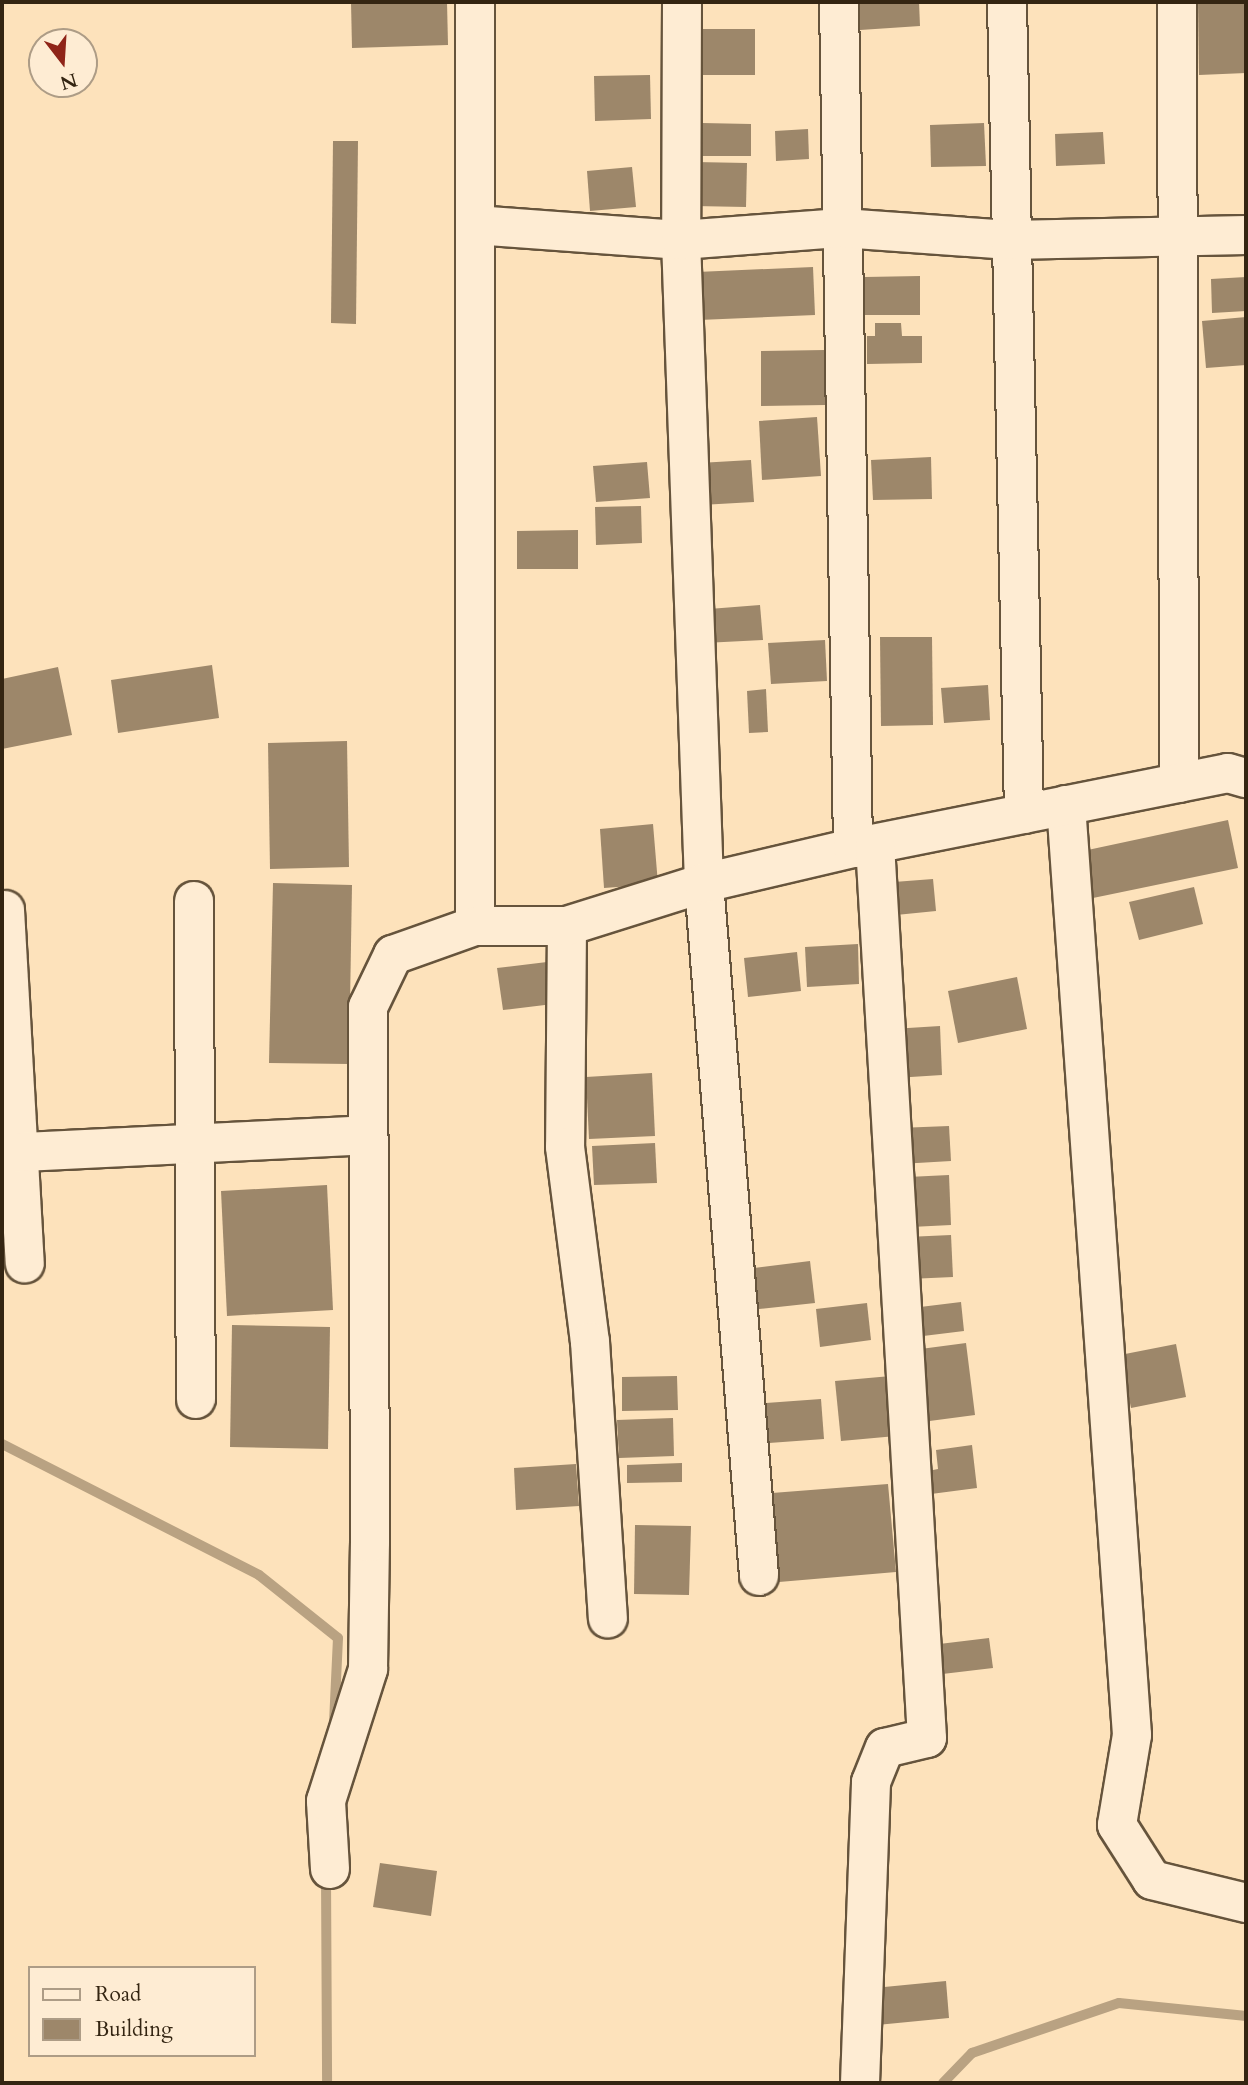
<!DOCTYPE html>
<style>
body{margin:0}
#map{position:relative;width:1248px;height:2085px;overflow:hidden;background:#fde2bb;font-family:Cardo,serif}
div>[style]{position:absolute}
.stream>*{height:10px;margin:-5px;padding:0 5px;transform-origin:5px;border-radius:5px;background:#b9a282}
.building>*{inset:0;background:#9d876a}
.roads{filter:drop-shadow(2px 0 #66543c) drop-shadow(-2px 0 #66543c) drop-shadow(0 2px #66543c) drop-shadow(0 -2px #66543c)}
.minor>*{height:38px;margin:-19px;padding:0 19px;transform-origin:19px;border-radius:19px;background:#feecd3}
span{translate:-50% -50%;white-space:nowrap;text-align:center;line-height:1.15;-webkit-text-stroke:6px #feecd3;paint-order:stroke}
.frame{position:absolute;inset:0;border:4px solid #342512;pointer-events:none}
.legend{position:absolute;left:28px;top:1966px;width:228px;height:91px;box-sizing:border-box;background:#feecd3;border:2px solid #ad9c86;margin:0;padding:9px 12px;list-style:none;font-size:21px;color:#342512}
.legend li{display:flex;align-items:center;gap:14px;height:35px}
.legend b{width:35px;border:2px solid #ad9c86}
.north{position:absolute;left:28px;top:28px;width:70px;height:70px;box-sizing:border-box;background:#feecd3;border:2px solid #ad9c86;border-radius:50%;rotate:163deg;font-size:19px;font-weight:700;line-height:28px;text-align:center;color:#342512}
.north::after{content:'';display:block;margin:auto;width:24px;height:32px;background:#8f2418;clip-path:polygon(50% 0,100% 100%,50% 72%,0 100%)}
</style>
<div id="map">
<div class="stream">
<i style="left:2px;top:1444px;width:288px;rotate:27deg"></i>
<i style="left:259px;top:1575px;width:101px;rotate:38.6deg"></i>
<i style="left:338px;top:1638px;width:86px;rotate:92.7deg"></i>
<i style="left:326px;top:1875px;width:208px;rotate:89.7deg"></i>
<i style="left:943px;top:2083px;width:42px;rotate:-46deg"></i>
<i style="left:972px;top:2053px;width:155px;rotate:-18.8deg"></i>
<i style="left:1119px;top:2003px;width:128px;rotate:5.8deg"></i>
</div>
<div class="building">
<i style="clip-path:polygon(351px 2px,447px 2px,448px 45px,352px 48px)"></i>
<i style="clip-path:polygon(859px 2px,919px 2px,920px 26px,860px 30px)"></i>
<i style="clip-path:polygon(1198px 2px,1246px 2px,1246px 73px,1199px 75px)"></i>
<i style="clip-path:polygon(694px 29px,755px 29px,755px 75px,694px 75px)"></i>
<i style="clip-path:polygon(650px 75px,651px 119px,595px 121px,594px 76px)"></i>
<i style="clip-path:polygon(702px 123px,751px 124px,751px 156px,701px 156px)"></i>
<i style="clip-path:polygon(984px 123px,986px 166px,931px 167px,930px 125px)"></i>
<i style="clip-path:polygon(808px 129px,809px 159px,776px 161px,775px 131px)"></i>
<i style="clip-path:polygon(1103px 132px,1105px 164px,1056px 166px,1055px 134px)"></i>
<i style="clip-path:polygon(333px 141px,358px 141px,356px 324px,331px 323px)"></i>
<i style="clip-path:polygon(695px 162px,747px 163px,746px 207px,694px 206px)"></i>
<i style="clip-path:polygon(632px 167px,636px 207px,590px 211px,587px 171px)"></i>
<i style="clip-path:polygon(813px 267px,815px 315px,699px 320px,697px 272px)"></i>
<i style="clip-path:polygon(920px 276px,920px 315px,865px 315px,865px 277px)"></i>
<i style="clip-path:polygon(1246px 277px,1246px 311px,1212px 313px,1211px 279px)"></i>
<i style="clip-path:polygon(1246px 317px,1246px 365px,1206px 368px,1202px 321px)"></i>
<i style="clip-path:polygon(875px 323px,901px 323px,902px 336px,922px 336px,922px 363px,867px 364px,867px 336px,875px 336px)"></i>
<i style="clip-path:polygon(825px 350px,825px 405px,761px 406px,761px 351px)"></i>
<i style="clip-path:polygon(817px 417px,821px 476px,762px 480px,759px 421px)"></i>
<i style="clip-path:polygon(931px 457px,932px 499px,873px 500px,871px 460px)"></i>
<i style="clip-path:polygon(751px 460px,754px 502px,701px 505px,699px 463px)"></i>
<i style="clip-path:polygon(647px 462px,650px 498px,596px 502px,593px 466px)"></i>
<i style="clip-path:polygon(641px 506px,642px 543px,596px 545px,595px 507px)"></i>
<i style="clip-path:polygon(578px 530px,578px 569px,517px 569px,517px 531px)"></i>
<i style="clip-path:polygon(760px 605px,763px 640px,704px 643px,709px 609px)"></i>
<i style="clip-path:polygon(880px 637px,932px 637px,933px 725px,881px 726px)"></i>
<i style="clip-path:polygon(825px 640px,827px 681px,771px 684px,768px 643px)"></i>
<i style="clip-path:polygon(212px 665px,219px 718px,118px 733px,111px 680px)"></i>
<i style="clip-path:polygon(58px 667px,72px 735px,2px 749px,2px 679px)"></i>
<i style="clip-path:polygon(988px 685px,990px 720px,944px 723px,941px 688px)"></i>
<i style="clip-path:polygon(766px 689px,768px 732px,749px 733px,747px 691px)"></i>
<i style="clip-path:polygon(347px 741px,349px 867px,270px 869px,268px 743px)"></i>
<i style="clip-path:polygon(1228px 820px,1238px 868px,1093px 898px,1083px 851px)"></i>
<i style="clip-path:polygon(653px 824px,658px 884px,604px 888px,600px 829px)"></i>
<i style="clip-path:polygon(933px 879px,936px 911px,896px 915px,894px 882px)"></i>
<i style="clip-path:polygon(273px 883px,352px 885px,349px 1064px,269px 1063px)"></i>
<i style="clip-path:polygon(1194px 887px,1203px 924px,1139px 940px,1129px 902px)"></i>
<i style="clip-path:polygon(858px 944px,859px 984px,807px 987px,805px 947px)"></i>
<i style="clip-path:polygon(797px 952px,801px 991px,748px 997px,744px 958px)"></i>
<i style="clip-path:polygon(547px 962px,553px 1004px,503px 1010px,497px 968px)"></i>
<i style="clip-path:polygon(1017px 977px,1027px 1029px,958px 1043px,948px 991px)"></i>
<i style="clip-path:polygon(940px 1026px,942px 1075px,895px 1078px,892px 1029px)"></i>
<i style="clip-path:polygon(652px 1073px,655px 1136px,589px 1139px,586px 1077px)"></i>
<i style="clip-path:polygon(949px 1126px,951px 1161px,900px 1164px,898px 1128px)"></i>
<i style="clip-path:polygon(655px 1143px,657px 1183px,594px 1185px,592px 1146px)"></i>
<i style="clip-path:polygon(949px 1175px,951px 1225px,911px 1227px,908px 1177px)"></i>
<i style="clip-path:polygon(327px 1185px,333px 1310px,227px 1316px,221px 1191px)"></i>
<i style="clip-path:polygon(951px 1235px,953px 1277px,909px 1279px,907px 1237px)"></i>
<i style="clip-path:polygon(810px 1261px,815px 1303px,759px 1309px,754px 1268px)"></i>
<i style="clip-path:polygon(961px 1302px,964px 1331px,915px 1337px,912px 1308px)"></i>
<i style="clip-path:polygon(867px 1303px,871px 1340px,820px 1347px,816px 1309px)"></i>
<i style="clip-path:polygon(232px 1325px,330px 1327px,328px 1449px,230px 1447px)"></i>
<i style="clip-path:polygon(966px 1343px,975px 1415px,922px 1422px,913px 1350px)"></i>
<i style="clip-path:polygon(1176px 1344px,1186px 1397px,1131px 1408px,1120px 1355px)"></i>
<i style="clip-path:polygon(677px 1376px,678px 1410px,622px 1411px,622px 1377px)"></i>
<i style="clip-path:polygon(891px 1376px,896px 1436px,841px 1441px,835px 1381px)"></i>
<i style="clip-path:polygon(821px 1399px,824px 1439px,769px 1443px,766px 1403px)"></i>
<i style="clip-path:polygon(673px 1418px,674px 1456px,619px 1458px,617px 1420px)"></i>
<i style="clip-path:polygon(972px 1445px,977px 1488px,931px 1494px,928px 1471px,938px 1469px,936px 1450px)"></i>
<i style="clip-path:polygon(682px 1463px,682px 1482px,627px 1483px,627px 1465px)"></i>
<i style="clip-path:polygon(576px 1464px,579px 1506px,516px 1510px,514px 1468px)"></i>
<i style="clip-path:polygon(888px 1484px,896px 1572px,779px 1582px,772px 1493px)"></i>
<i style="clip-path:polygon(635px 1525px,691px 1526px,689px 1595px,634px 1594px)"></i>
<i style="clip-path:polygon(989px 1638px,993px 1668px,934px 1675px,931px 1645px)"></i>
<i style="clip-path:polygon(380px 1863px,437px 1871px,431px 1916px,373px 1907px)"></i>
<i style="clip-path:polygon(946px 1981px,949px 2018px,877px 2025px,874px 1988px)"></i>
</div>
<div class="roads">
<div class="minor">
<i style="left:682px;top:2px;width:238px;rotate:90.2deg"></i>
<i style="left:681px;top:240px;width:643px;rotate:87.95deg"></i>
<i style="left:704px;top:883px;width:695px;rotate:85.46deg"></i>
<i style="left:839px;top:2px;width:846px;rotate:89.05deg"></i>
<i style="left:1007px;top:2px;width:812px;rotate:88.8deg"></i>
<i style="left:1177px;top:2px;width:781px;rotate:89.85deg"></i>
<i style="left:475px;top:225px;width:207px;rotate:4.2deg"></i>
<i style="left:681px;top:240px;width:161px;rotate:-4.3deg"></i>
<i style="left:842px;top:228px;width:168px;rotate:4.1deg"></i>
<i style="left:1010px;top:240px;width:236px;rotate:-1.2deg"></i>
<i style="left:1066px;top:805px;width:932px;rotate:85.94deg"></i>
<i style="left:1132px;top:1735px;width:91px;rotate:99.5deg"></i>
<i style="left:1117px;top:1825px;width:65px;rotate:57.5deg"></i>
<i style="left:1152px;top:1880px;width:97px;rotate:13.7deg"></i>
<i style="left:194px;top:901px;width:498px;rotate:89.8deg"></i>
<i style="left:5px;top:910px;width:354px;rotate:86.8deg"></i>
<i style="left:475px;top:926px;width:924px;rotate:-90deg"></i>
<i style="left:567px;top:926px;width:221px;rotate:90.5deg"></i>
<i style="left:565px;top:1147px;width:197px;rotate:82.7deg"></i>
<i style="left:590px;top:1342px;width:277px;rotate:86.3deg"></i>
<i style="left:2px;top:1153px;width:366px;rotate:-2.8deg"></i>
<i style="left:330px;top:1869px;width:68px;rotate:-93.4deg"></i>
<i style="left:326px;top:1801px;width:139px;rotate:-72.3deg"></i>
<i style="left:368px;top:1669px;width:127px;rotate:-89.1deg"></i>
<i style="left:370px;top:1542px;width:535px;rotate:-90.21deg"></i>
<i style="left:368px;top:1007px;width:58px;rotate:-64.3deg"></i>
<i style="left:393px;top:955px;width:87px;rotate:-19.5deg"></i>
<i style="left:475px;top:926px;width:92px"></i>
<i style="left:567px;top:926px;width:144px;rotate:-17.4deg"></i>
<i style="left:704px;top:883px;width:153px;rotate:-13.2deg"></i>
<i style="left:853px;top:848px;width:382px;rotate:-11.3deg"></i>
<i style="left:1228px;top:773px;width:19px;rotate:16deg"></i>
<i style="left:860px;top:2083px;width:301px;rotate:-87.9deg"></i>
<i style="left:871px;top:1782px;width:37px;rotate:-68deg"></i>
<i style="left:885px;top:1748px;width:43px;rotate:-13.4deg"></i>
<i style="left:927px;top:1738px;width:895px;rotate:-93.33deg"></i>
</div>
</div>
<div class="frame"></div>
<ul class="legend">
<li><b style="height:9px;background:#feecd3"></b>Road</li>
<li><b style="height:19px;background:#9d876a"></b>Building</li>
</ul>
<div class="north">N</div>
</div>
